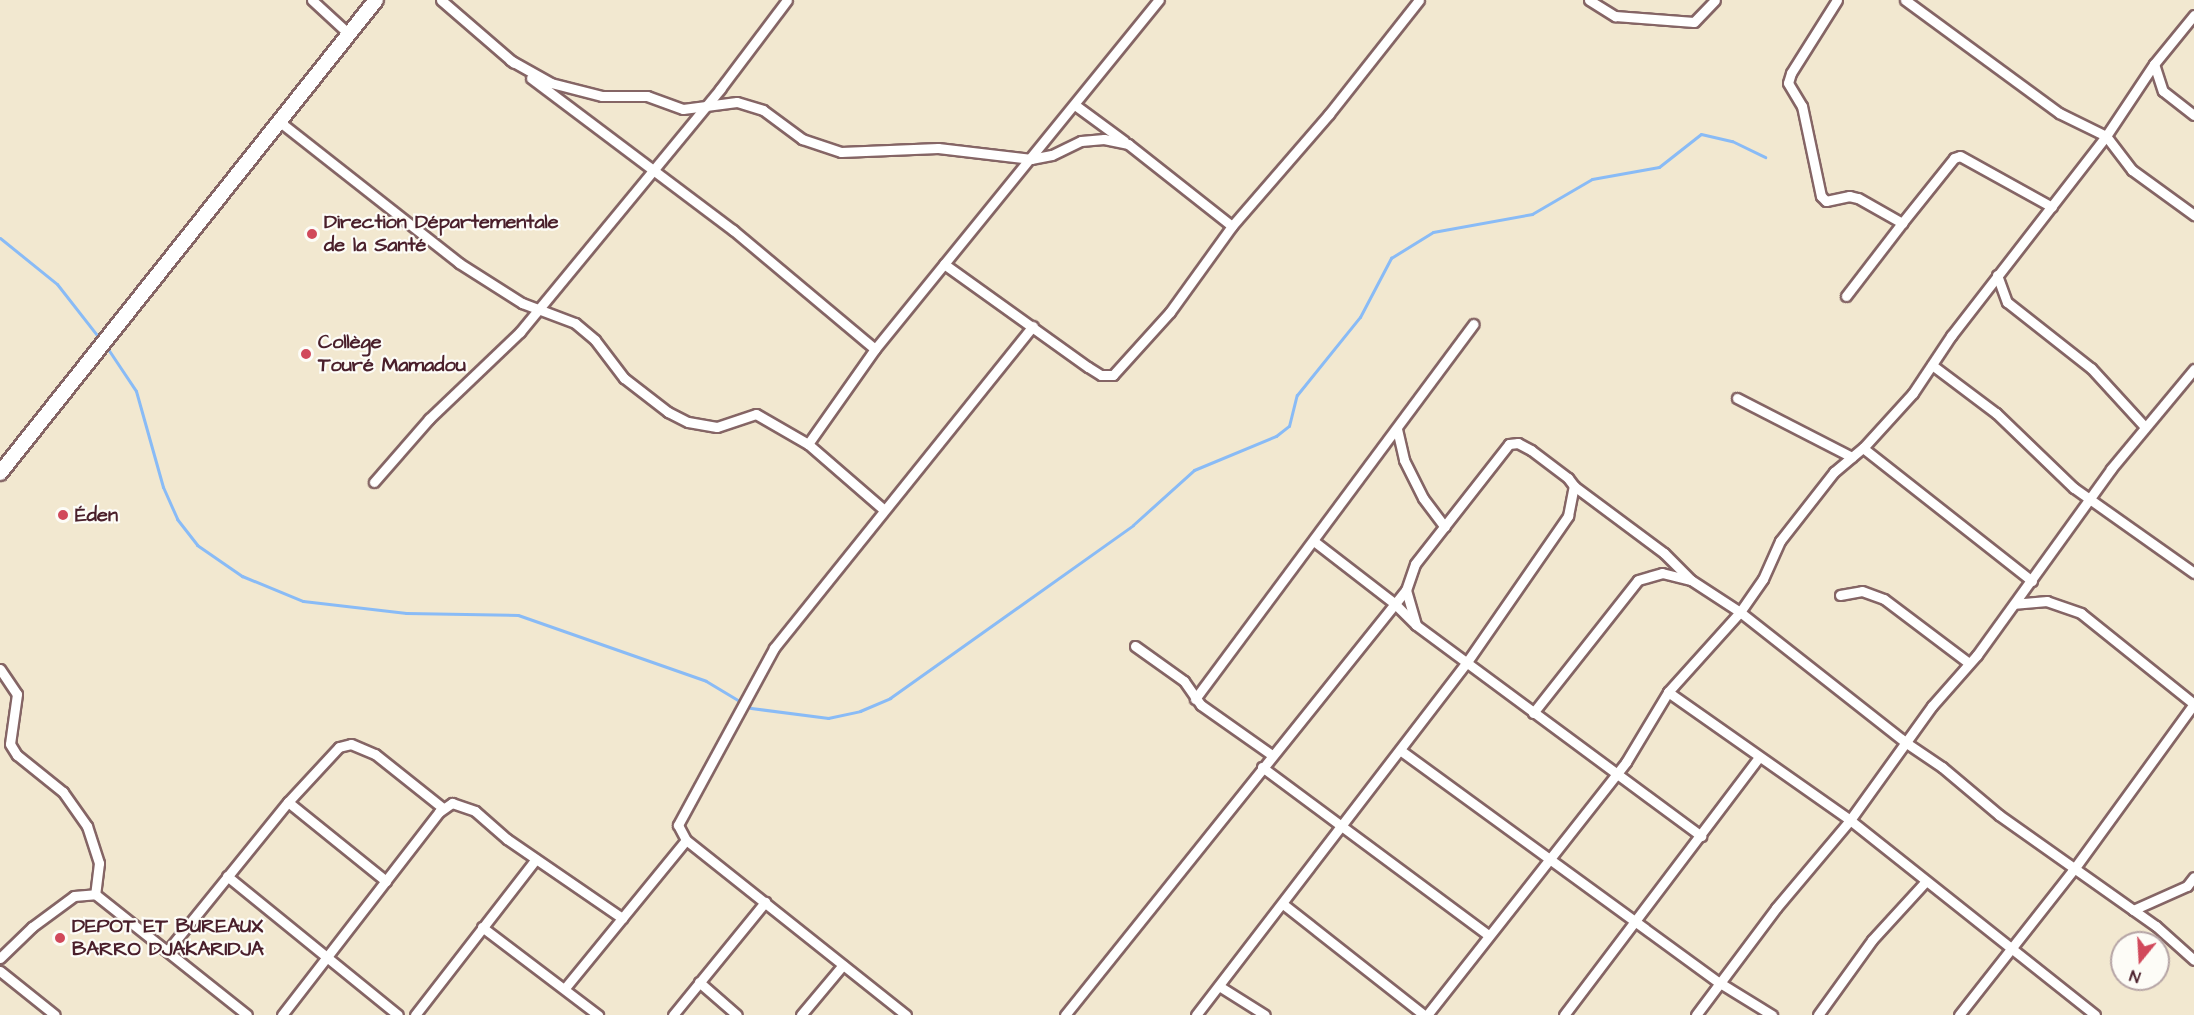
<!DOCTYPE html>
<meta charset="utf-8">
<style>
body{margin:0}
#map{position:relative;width:2194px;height:1015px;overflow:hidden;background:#f2e8d0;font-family:"Architects Daughter",sans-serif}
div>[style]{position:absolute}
.stream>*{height:3px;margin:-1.5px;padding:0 1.5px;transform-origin:1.5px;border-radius:1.5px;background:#89bbf6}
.roads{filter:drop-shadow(2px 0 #856565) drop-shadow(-2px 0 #856565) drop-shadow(0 2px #856565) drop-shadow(0 -2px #856565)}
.minor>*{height:9px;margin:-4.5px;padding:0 4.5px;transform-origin:4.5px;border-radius:4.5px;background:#fff}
.highway>*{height:14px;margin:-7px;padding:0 7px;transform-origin:7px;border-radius:7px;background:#fff}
.dots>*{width:16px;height:16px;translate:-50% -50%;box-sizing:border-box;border:3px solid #fdfcf7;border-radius:50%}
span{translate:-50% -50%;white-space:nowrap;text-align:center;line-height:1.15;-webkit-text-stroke:4.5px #fdfcf7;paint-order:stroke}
.poi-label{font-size:20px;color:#4a1f2b;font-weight:700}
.left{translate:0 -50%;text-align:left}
.north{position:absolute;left:2110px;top:931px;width:60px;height:60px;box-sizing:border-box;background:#fdfcf7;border:2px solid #b5a4a5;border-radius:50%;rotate:198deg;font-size:16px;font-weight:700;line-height:24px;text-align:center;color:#4a1f2b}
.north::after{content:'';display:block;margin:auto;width:21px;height:27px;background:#d1495b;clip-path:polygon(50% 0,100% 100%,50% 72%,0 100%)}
</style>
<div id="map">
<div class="stream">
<i style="left:0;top:238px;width:73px;rotate:38.9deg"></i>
<i style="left:57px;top:284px;width:70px;rotate:52deg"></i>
<i style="left:106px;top:346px;width:54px;rotate:56.3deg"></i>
<i style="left:136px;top:391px;width:100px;rotate:74.3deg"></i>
<i style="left:163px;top:487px;width:35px;rotate:66deg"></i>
<i style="left:177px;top:519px;width:33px;rotate:52deg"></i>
<i style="left:197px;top:545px;width:55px;rotate:34.6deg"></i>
<i style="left:242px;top:576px;width:66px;rotate:22.3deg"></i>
<i style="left:303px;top:601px;width:104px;rotate:6.6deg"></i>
<i style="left:406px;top:613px;width:112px;rotate:1deg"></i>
<i style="left:518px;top:615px;width:199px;rotate:19.3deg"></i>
<i style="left:706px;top:681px;width:52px;rotate:31deg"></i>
<i style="left:751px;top:708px;width:78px;rotate:7.4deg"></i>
<i style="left:828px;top:718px;width:33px;rotate:-12deg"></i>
<i style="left:860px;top:711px;width:33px;rotate:-23deg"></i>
<i style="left:890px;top:698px;width:298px;rotate:-35.4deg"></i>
<i style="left:1133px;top:525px;width:82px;rotate:-42deg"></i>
<i style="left:1194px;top:470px;width:89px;rotate:-22.5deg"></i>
<i style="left:1276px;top:436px;width:16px;rotate:-38deg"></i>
<i style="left:1289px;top:426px;width:32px;rotate:-76deg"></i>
<i style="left:1297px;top:395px;width:100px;rotate:-51.1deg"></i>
<i style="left:1360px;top:317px;width:67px;rotate:-62.3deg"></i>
<i style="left:1391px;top:258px;width:49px;rotate:-31.8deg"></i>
<i style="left:1433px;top:232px;width:101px;rotate:-10.3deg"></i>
<i style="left:1532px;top:214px;width:69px;rotate:-30.3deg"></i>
<i style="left:1592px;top:179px;width:68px;rotate:-10.2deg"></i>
<i style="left:1659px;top:167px;width:53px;rotate:-38.2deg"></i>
<i style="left:1701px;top:134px;width:32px;rotate:13deg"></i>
<i style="left:1732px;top:141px;width:37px;rotate:26deg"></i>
</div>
<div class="roads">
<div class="minor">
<i style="left:312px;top:0;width:50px;rotate:42.6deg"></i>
<i style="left:441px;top:0;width:96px;rotate:40.8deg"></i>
<i style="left:1589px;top:0;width:31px;rotate:32deg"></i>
<i style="left:1615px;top:16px;width:79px;rotate:4.3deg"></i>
<i style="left:1694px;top:22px;width:30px;rotate:-46deg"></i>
<i style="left:1837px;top:0;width:86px;rotate:122.2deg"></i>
<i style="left:1791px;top:73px;width:10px;rotate:107deg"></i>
<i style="left:1788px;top:83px;width:27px;rotate:59deg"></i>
<i style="left:1802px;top:106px;width:92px;rotate:78.1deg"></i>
<i style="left:1821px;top:196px;width:7px;rotate:45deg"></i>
<i style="left:1826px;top:201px;width:24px;rotate:-12deg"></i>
<i style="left:1849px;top:196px;width:9px;rotate:13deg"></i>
<i style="left:1858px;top:198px;width:51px;rotate:29.6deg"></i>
<i style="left:1902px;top:223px;width:83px;rotate:-51.3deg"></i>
<i style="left:1954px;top:158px;width:6px;rotate:-18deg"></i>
<i style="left:1960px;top:156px;width:105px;rotate:29deg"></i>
<i style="left:2194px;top:15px;width:63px;rotate:129.2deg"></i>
<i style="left:2154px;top:64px;width:87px;rotate:123.7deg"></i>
<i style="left:2106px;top:136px;width:43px;rotate:52.6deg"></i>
<i style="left:2132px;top:170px;width:77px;rotate:36deg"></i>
<i style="left:510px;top:60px;width:47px;rotate:29.3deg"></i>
<i style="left:551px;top:83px;width:53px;rotate:14.3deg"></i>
<i style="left:602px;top:96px;width:45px"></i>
<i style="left:647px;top:96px;width:38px;rotate:20deg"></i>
<i style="left:683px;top:109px;width:54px;rotate:-7.4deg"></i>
<i style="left:737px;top:102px;width:27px;rotate:17deg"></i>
<i style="left:763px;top:110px;width:49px;rotate:36.6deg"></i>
<i style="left:802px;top:139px;width:41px;rotate:18.4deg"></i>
<i style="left:841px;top:152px;width:97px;rotate:-2.4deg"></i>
<i style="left:938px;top:148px;width:94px;rotate:6.7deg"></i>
<i style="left:1031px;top:159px;width:21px;rotate:-11deg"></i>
<i style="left:1052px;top:155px;width:32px;rotate:-26deg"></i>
<i style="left:1081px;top:141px;width:23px;rotate:-5deg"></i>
<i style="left:1104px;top:139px;width:25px;rotate:12deg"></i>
<i style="left:1128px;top:144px;width:132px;rotate:38.3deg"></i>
<i style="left:2154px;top:64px;width:28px;rotate:72deg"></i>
<i style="left:2163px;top:91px;width:39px;rotate:38deg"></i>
<i style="left:531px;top:78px;width:253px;rotate:37deg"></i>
<i style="left:733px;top:230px;width:185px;rotate:40deg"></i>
<i style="left:1075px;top:105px;width:61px;rotate:36.3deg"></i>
<i style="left:280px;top:122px;width:228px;rotate:38.2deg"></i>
<i style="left:459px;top:263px;width:75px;rotate:32.4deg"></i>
<i style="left:522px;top:303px;width:57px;rotate:20.7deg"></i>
<i style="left:575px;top:323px;width:26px;rotate:40deg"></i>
<i style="left:595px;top:340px;width:48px;rotate:52.7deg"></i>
<i style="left:624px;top:378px;width:56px;rotate:37.7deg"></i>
<i style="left:668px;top:412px;width:22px;rotate:27deg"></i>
<i style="left:688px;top:422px;width:29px;rotate:10deg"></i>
<i style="left:717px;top:427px;width:41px;rotate:-18.4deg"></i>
<i style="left:756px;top:414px;width:60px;rotate:30deg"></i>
<i style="left:944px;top:264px;width:177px;rotate:35.6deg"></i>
<i style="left:1088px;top:367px;width:15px;rotate:32deg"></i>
<i style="left:1101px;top:375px;width:12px"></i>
<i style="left:1113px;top:375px;width:85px;rotate:-47.9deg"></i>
<i style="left:1170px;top:312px;width:106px;rotate:-54.2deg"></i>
<i style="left:1232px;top:226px;width:148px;rotate:-49.1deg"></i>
<i style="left:1329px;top:114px;width:145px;rotate:-51.7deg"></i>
<i style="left:1997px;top:275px;width:29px;rotate:70deg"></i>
<i style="left:2007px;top:302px;width:107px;rotate:38.2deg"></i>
<i style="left:2091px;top:368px;width:80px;rotate:47.5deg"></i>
<i style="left:1846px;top:296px;width:92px;rotate:-52.5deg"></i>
<i style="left:1932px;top:365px;width:80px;rotate:36.9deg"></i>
<i style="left:1996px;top:413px;width:108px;rotate:43.9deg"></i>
<i style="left:2074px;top:488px;width:147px;rotate:35.3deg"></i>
<i style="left:1737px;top:398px;width:129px;rotate:27.2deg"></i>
<i style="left:1397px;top:429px;width:32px;rotate:77deg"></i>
<i style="left:1404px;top:460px;width:42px;rotate:63.4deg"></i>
<i style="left:1423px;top:498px;width:36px;rotate:53deg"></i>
<i style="left:1863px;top:448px;width:215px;rotate:38.2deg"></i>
<i style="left:374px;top:482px;width:84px;rotate:-48.9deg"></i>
<i style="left:429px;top:419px;width:126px;rotate:-43.7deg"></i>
<i style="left:520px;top:332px;width:315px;rotate:-50.5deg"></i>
<i style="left:720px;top:89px;width:111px;rotate:-53deg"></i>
<i style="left:1574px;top:486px;width:112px;rotate:36.7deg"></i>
<i style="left:1664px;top:553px;width:38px;rotate:45deg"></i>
<i style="left:883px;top:509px;width:99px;rotate:-139.1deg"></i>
<i style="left:808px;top:444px;width:116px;rotate:-54.8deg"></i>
<i style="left:875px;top:349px;width:450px;rotate:-50.9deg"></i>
<i style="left:1315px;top:542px;width:100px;rotate:37.7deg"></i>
<i style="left:1394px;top:603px;width:31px;rotate:45deg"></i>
<i style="left:1416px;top:625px;width:355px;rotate:36.5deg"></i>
<i style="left:1840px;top:595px;width:22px;rotate:-10deg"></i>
<i style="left:1862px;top:591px;width:23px;rotate:20deg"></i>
<i style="left:1884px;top:599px;width:106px;rotate:37deg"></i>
<i style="left:1135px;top:646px;width:60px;rotate:35.5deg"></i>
<i style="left:1184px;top:681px;width:29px;rotate:55deg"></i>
<i style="left:1201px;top:705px;width:87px;rotate:35.2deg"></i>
<i style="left:0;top:669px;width:30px;rotate:56deg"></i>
<i style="left:17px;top:694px;width:50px;rotate:98deg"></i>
<i style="left:10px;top:744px;width:13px;rotate:58deg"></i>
<i style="left:17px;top:755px;width:59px;rotate:38.8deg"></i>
<i style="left:63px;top:792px;width:42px;rotate:54.8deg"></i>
<i style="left:87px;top:826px;width:39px;rotate:72deg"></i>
<i style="left:99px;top:863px;width:31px;rotate:97deg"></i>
<i style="left:1668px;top:692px;width:223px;rotate:35.1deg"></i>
<i style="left:1850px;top:820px;width:313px;rotate:38.5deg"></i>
<i style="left:1195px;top:699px;width:467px;rotate:-53.4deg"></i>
<i style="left:1533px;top:713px;width:169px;rotate:-51.7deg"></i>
<i style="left:1638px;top:580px;width:25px;rotate:-16deg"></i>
<i style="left:1662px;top:573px;width:30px;rotate:14deg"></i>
<i style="left:1691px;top:580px;width:59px;rotate:33.1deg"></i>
<i style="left:1740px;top:612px;width:210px;rotate:38.2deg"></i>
<i style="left:1905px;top:742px;width:45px;rotate:34deg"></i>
<i style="left:1942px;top:767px;width:75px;rotate:40.1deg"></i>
<i style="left:1999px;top:815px;width:192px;rotate:35.3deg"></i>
<i style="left:2156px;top:926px;width:51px;rotate:41.8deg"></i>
<i style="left:1400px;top:750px;width:396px;rotate:36.1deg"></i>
<i style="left:1720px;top:983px;width:61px;rotate:31.6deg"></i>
<i style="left:1262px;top:767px;width:282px;rotate:36.6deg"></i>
<i style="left:288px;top:802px;width:126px;rotate:38.9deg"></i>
<i style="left:227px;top:876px;width:220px;rotate:39.1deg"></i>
<i style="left:1283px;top:904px;width:179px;rotate:38.2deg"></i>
<i style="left:2133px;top:910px;width:59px;rotate:-24deg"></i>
<i style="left:2187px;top:886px;width:11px;rotate:-52deg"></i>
<i style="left:482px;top:927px;width:146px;rotate:37.2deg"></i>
<i style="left:168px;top:950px;width:191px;rotate:-51deg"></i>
<i style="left:288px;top:802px;width:75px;rotate:-47.2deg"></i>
<i style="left:339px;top:747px;width:12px;rotate:-14deg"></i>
<i style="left:351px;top:744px;width:26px;rotate:23deg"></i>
<i style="left:375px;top:754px;width:87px;rotate:38.5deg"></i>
<i style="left:0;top:958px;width:45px;rotate:-44.1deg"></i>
<i style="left:32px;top:927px;width:52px;rotate:-36.4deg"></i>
<i style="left:74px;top:896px;width:21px;rotate:-5deg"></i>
<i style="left:95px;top:894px;width:194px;rotate:38.5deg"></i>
<i style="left:0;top:971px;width:70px;rotate:38.7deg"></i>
<i style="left:699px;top:982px;width:50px;rotate:41deg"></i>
<i style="left:1219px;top:986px;width:54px;rotate:32.2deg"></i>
<i style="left:565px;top:988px;width:191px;rotate:-50.7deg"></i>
<i style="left:282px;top:1015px;width:257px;rotate:-52.3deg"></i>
<i style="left:439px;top:812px;width:16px;rotate:-35deg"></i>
<i style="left:452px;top:803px;width:24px;rotate:19deg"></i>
<i style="left:475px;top:811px;width:43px;rotate:41.2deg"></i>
<i style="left:507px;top:839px;width:140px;rotate:34.5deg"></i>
<i style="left:415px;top:1015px;width:197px;rotate:-52.2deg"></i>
<i style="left:673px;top:1015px;width:146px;rotate:-50.8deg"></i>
<i style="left:801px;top:1015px;width:65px;rotate:-50deg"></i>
<i style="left:906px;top:1015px;width:281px;rotate:-141.5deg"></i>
<i style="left:686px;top:840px;width:17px;rotate:-118deg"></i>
<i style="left:678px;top:825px;width:201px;rotate:-61.5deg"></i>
<i style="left:774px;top:648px;width:413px;rotate:-51.2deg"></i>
<i style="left:1065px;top:1015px;width:545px;rotate:-51.26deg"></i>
<i style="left:1196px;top:1015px;width:445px;rotate:-52.5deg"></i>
<i style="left:1467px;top:662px;width:178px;rotate:-55.3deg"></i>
<i style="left:1568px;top:516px;width:31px;rotate:-79deg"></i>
<i style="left:1574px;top:486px;width:10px;rotate:-127deg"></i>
<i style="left:1568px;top:478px;width:46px;rotate:-142.9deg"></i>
<i style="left:1531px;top:450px;width:15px;rotate:-152deg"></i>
<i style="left:1518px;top:443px;width:9px;rotate:174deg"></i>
<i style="left:1509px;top:444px;width:152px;rotate:128.1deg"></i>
<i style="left:1415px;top:564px;width:28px;rotate:109deg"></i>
<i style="left:1406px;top:590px;width:36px;rotate:74deg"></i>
<i style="left:1427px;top:1015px;width:322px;rotate:-51.8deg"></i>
<i style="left:1626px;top:762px;width:82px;rotate:-59deg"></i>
<i style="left:1668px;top:692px;width:108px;rotate:-48deg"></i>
<i style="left:1740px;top:612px;width:40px;rotate:-55.1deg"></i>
<i style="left:1763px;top:579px;width:42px;rotate:-65.9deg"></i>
<i style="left:1780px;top:541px;width:88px;rotate:-52deg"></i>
<i style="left:1834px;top:472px;width:38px;rotate:-40deg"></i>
<i style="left:1863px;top:448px;width:74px;rotate:-47.7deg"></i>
<i style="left:1913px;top:393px;width:69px;rotate:-56.3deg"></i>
<i style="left:1951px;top:336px;width:253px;rotate:-52.2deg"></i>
<i style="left:2106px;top:136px;width:52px;rotate:-153.9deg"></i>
<i style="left:2059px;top:113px;width:191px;rotate:-143.7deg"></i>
<i style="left:1564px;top:1015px;width:323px;rotate:-52.9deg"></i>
<i style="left:1696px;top:1015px;width:134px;rotate:-53.2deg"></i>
<i style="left:1776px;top:908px;width:115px;rotate:-49.9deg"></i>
<i style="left:1850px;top:820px;width:140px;rotate:-54.3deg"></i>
<i style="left:1932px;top:706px;width:68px;rotate:-48.6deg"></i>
<i style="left:1977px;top:655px;width:229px;rotate:-54.2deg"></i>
<i style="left:2111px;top:469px;width:130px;rotate:-50.3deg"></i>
<i style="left:1818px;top:1015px;width:92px;rotate:-54.2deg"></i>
<i style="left:1872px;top:940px;width:80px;rotate:-47.5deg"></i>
<i style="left:1959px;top:1015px;width:186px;rotate:-51.8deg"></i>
<i style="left:2074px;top:869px;width:204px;rotate:-54deg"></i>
<i style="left:2194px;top:704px;width:145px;rotate:-141.2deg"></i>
<i style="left:2081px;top:613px;width:36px;rotate:-161deg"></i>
<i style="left:2047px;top:601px;width:32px;rotate:175deg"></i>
</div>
<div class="highway">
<i style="left:0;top:473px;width:604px;rotate:-51.52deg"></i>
</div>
</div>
<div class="dots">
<i style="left:312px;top:234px;background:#d1495b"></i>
<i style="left:306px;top:354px;background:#d1495b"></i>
<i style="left:63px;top:515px;background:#d1495b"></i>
<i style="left:60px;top:938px;background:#d1495b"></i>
</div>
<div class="poi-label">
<span class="left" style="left:324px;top:234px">Direction Départementale<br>de la Santé</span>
<span class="left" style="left:318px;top:354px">Collège<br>Touré Mamadou</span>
<span class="left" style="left:75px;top:515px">Éden</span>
<span class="left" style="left:72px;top:938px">DEPOT ET BUREAUX<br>BARRO DJAKARIDJA</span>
</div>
<div class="north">N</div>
</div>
